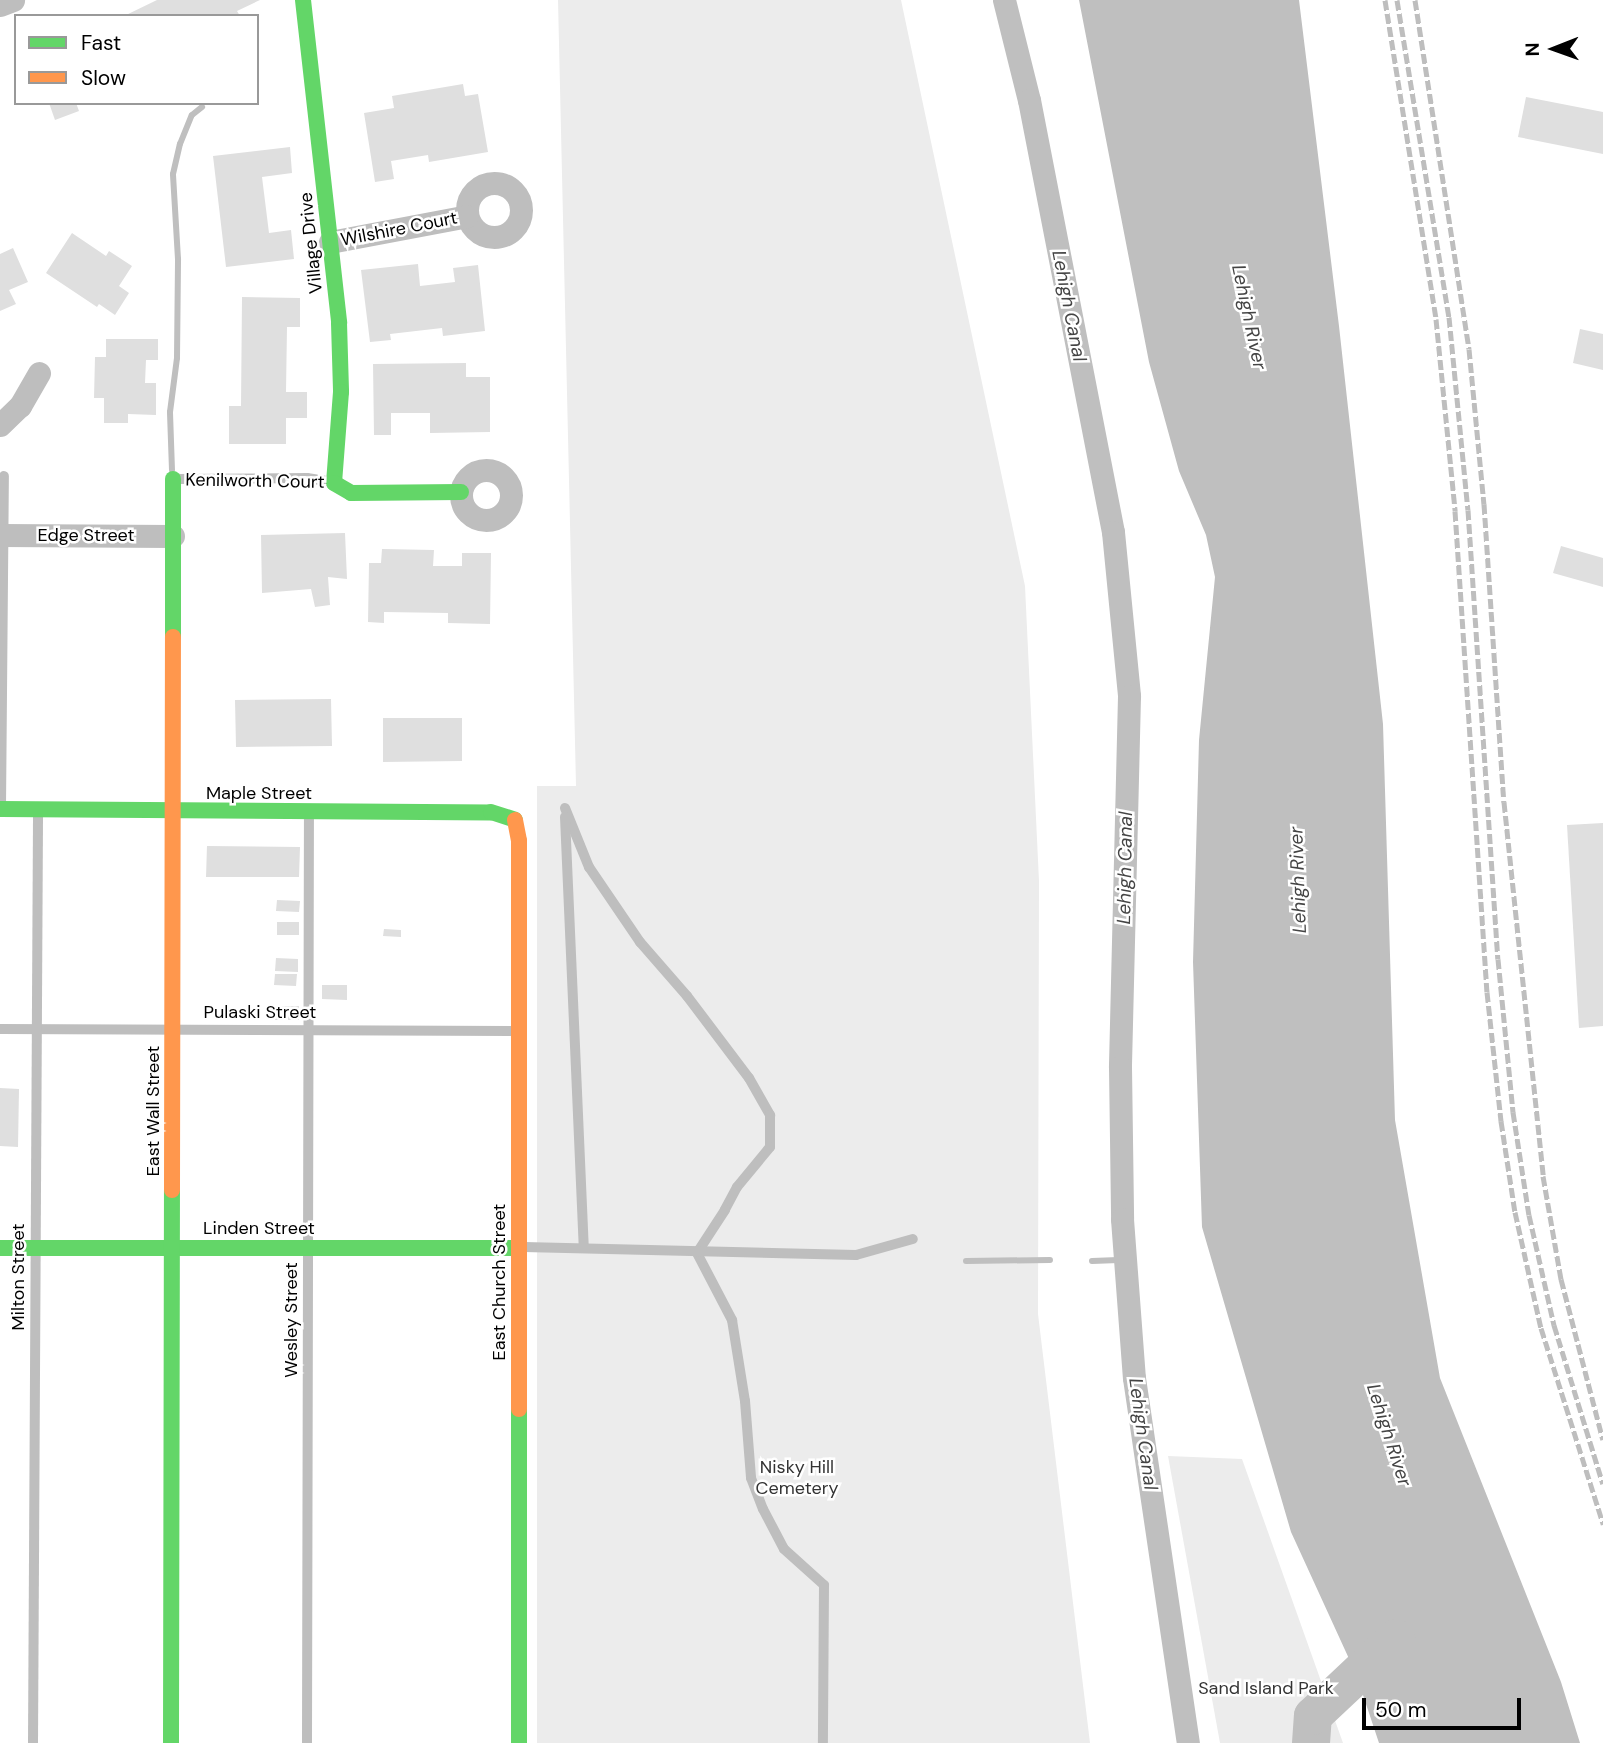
<!DOCTYPE html>
<style>
body{margin:0}
#map{position:relative;width:1603px;height:1743px;overflow:hidden;background:#fff;font-family:"DM Sans",sans-serif}
div>[style]{position:absolute}
.green>*{inset:0;background:#ececec}
.water>*{inset:0;background:#bfbfbf}
.stream>*{height:6px;margin:-3px;padding:0 3px;transform-origin:3px;border-radius:3px;background:#bfbfbf}
.canal>*{height:23px;margin:-11.5px;padding:0 11.5px;transform-origin:11.5px;border-radius:11.5px;background:#bfbfbf}
.river>*{height:38px;margin:-19px;padding:0 19px;transform-origin:19px;border-radius:19px;background:#bfbfbf}
.building>*{inset:0;background:#dfdfdf}
.lane>*{height:10px;margin:-5px;padding:0 5px;transform-origin:5px;border-radius:5px;background:#bebebe}
.street>*{height:23px;margin:-11.5px;padding:0 11.5px;transform-origin:11.5px;border-radius:11.5px;background:#bebebe}
.street>.ring{margin:-11.5px;padding:0;box-sizing:content-box;background:none;border:23px solid #bebebe;border-radius:50%}
.fast>*{height:16px;margin:-8px;padding:0 8px;transform-origin:8px;border-radius:8px;background:#63d668}
.slow>*{height:16px;margin:-8px;padding:0 8px;transform-origin:8px;border-radius:8px;background:#ff974d}
.rail>*{height:5px;margin-top:-2.5px;transform-origin:0;background:repeating-linear-gradient(90deg,#bebebe 0 10px,transparent 0 13.5px)}
span{translate:-50% -50%;white-space:nowrap;text-align:center;line-height:1.15;-webkit-text-stroke:5px #fff;paint-order:stroke}
.street-label{font-size:18px;color:#000}
.park-label{font-size:18px;color:#333}
.water-label{font-size:19px;color:#444;font-style:italic}
.legend{position:absolute;left:14px;top:14px;width:245px;height:91px;box-sizing:border-box;background:#fff;border:2px solid #999;margin:0;padding:9px 12px;list-style:none;font-size:21px;color:#000}
.legend li{display:flex;align-items:center;gap:14px;height:35px}
.legend b{width:35px;border:2px solid #999}
.north{position:absolute;left:1519px;top:14px;width:70px;height:70px;-webkit-text-stroke:5px #fff;paint-order:stroke;rotate:269deg;font-size:19px;font-weight:700;line-height:28px;text-align:center;color:#000}
.north::after{content:'';display:block;margin:auto;width:24px;height:32px;background:#000;clip-path:polygon(50% 0,100% 100%,50% 72%,0 100%)}
.scale{position:absolute;left:1362px;top:1698px;width:159px;height:32px;box-sizing:border-box;border:4px solid #000;border-top:0;padding-left:9px;font-size:21px;line-height:24px;white-space:nowrap;color:#000;-webkit-text-stroke:5px #fff;paint-order:stroke}
</style>
<div id="map">
<div class="green">
<i style="clip-path:polygon(558px 0,901px 0,1025px 586px,1039px 881px,1038px 1314px,1090px 1743px,537px 1743px,537px 786px,576px 786px)"></i>
<i style="clip-path:polygon(1168px 1456px,1242px 1459px,1343px 1743px,1220px 1743px)"></i>
</div>
<div class="water">
<i style="clip-path:polygon(1079px 0,1299px 0,1339px 326px,1383px 724px,1395px 1120px,1440px 1378px,1561px 1682px,1580px 1743px,1379px 1743px,1356px 1674px,1291px 1532px,1202px 1227px,1193px 962px,1199px 740px,1215px 577px,1206px 535px,1179px 471px,1149px 362px)"></i>
</div>
<div class="stream">
<i style="left:172px;top:470px;width:58px;rotate:-92deg"></i>
<i style="left:170px;top:412px;width:54px;rotate:-82.6deg"></i>
<i style="left:177px;top:358px;width:99px;rotate:-89.4deg"></i>
<i style="left:178px;top:259px;width:85px;rotate:-93.4deg"></i>
<i style="left:173px;top:174px;width:31px;rotate:-77deg"></i>
<i style="left:180px;top:144px;width:31px;rotate:-68deg"></i>
<i style="left:192px;top:115px;width:13px;rotate:-39deg"></i>
<i style="left:966px;top:1261px;width:84px;rotate:-0.7deg"></i>
<i style="left:1092px;top:1261px;width:33px;rotate:-2deg"></i>
</div>
<div class="canal">
<i style="left:1004px;top:0;width:103px;rotate:76deg"></i>
<i style="left:1029px;top:100px;width:440px;rotate:79deg"></i>
<i style="left:1113px;top:532px;width:165px;rotate:84.4deg"></i>
<i style="left:1129px;top:696px;width:371px;rotate:91.4deg"></i>
<i style="left:1120px;top:1067px;width:152px;rotate:89.2deg"></i>
<i style="left:1122px;top:1219px;width:159px;rotate:85.7deg"></i>
<i style="left:1134px;top:1378px;width:369px;rotate:81.6deg"></i>
</div>
<div class="river">
<i style="left:1311px;top:1743px;width:27px;rotate:-86deg"></i>
<i style="left:1313px;top:1716px;width:114px;rotate:-43.2deg"></i>
</div>
<div class="building">
<i style="clip-path:polygon(157px 0,260px 0,237px 11px,240px 16px,124px 16px)"></i>
<i style="clip-path:polygon(463px 84px,465px 96px,478px 94px,488px 152px,429px 162px,428px 155px,391px 161px,394px 179px,375px 182px,364px 113px,394px 108px,392px 96px)"></i>
<i style="clip-path:polygon(1526px 97px,1603px 112px,1603px 154px,1518px 137px)"></i>
<i style="clip-path:polygon(49px 103px,76px 103px,79px 111px,55px 120px)"></i>
<i style="clip-path:polygon(290px 147px,292px 173px,262px 177px,269px 233px,291px 230px,294px 259px,226px 267px,213px 156px)"></i>
<i style="clip-path:polygon(72px 233px,106px 256px,109px 251px,132px 266px,119px 286px,129px 293px,115px 315px,99px 304px,97px 307px,46px 273px)"></i>
<i style="clip-path:polygon(13px 248px,28px 282px,9px 290px,16px 304px,0 311px,0 254px)"></i>
<i style="clip-path:polygon(418px 264px,420px 286px,455px 282px,453px 268px,478px 265px,485px 331px,443px 336px,442px 328px,390px 334px,391px 340px,370px 342px,361px 270px)"></i>
<i style="clip-path:polygon(242px 297px,300px 298px,300px 327px,287px 327px,286px 392px,307px 392px,307px 418px,286px 418px,286px 444px,229px 444px,229px 406px,241px 406px)"></i>
<i style="clip-path:polygon(1580px 329px,1603px 334px,1603px 370px,1573px 363px)"></i>
<i style="clip-path:polygon(106px 339px,158px 339px,158px 360px,146px 360px,145px 383px,156px 383px,156px 415px,128px 414px,128px 423px,104px 423px,104px 398px,94px 398px,95px 357px,106px 357px)"></i>
<i style="clip-path:polygon(466px 363px,466px 377px,490px 377px,490px 432px,430px 433px,430px 413px,391px 413px,391px 435px,374px 435px,373px 364px)"></i>
<i style="clip-path:polygon(345px 533px,347px 579px,328px 577px,330px 605px,315px 607px,311px 589px,262px 593px,261px 535px)"></i>
<i style="clip-path:polygon(1561px 546px,1603px 558px,1603px 587px,1553px 573px)"></i>
<i style="clip-path:polygon(382px 549px,434px 550px,433px 566px,462px 566px,462px 553px,491px 553px,490px 624px,448px 623px,448px 613px,384px 612px,384px 623px,368px 622px,369px 563px,381px 563px)"></i>
<i style="clip-path:polygon(331px 699px,332px 746px,236px 747px,235px 700px)"></i>
<i style="clip-path:polygon(383px 718px,462px 718px,462px 761px,383px 762px)"></i>
<i style="clip-path:polygon(1603px 823px,1603px 1026px,1579px 1028px,1567px 825px)"></i>
<i style="clip-path:polygon(207px 846px,300px 847px,299px 877px,206px 877px)"></i>
<i style="clip-path:polygon(277px 900px,300px 901px,299px 912px,276px 911px)"></i>
<i style="clip-path:polygon(277px 922px,299px 922px,299px 935px,277px 935px)"></i>
<i style="clip-path:polygon(384px 929px,401px 930px,401px 937px,383px 936px)"></i>
<i style="clip-path:polygon(276px 958px,298px 959px,298px 972px,275px 971px)"></i>
<i style="clip-path:polygon(275px 974px,297px 974px,296px 986px,274px 985px)"></i>
<i style="clip-path:polygon(322px 985px,347px 985px,347px 1000px,322px 999px)"></i>
<i style="clip-path:polygon(275px 1006px,299px 1006px,299px 1020px,275px 1020px)"></i>
<i style="clip-path:polygon(0 1088px,19px 1089px,18px 1147px,0 1146px)"></i>
</div>
<div class="lane">
<i style="left:176px;top:479px;width:131px;rotate:-0.4deg"></i>
<i style="left:307px;top:478px;width:24px;rotate:9deg"></i>
<i style="left:1px;top:807px;width:331px;rotate:-89.5deg"></i>
<i style="left:565px;top:808px;width:64px;rotate:67.9deg"></i>
<i style="left:589px;top:867px;width:91px;rotate:55.8deg"></i>
<i style="left:640px;top:942px;width:72px;rotate:49deg"></i>
<i style="left:687px;top:996px;width:103px;rotate:52.9deg"></i>
<i style="left:749px;top:1078px;width:43px;rotate:60.4deg"></i>
<i style="left:770px;top:1115px;width:32px;rotate:90deg"></i>
<i style="left:770px;top:1147px;width:52px;rotate:129.5deg"></i>
<i style="left:737px;top:1187px;width:26px;rotate:118deg"></i>
<i style="left:725px;top:1210px;width:51px;rotate:123.1deg"></i>
<i style="left:697px;top:1253px;width:76px;rotate:62.4deg"></i>
<i style="left:732px;top:1320px;width:82px;rotate:80.9deg"></i>
<i style="left:745px;top:1401px;width:77px;rotate:85.5deg"></i>
<i style="left:751px;top:1478px;width:33px;rotate:69deg"></i>
<i style="left:763px;top:1509px;width:45px;rotate:62.3deg"></i>
<i style="left:784px;top:1549px;width:54px;rotate:42deg"></i>
<i style="left:824px;top:1585px;width:158px;rotate:90.4deg"></i>
<i style="left:565px;top:817px;width:430px;rotate:87.5deg"></i>
<i style="left:0;top:1029px;width:517px;rotate:0.22deg"></i>
<i style="left:524px;top:1247px;width:332px;rotate:1.4deg"></i>
<i style="left:856px;top:1255px;width:59px;rotate:-15.7deg"></i>
<i style="left:33px;top:1743px;width:932px;rotate:-89.69deg"></i>
<i style="left:307px;top:1743px;width:928px;rotate:-89.88deg"></i>
</div>
<div class="street">
<i style="left:0;top:5px;width:14px;rotate:-21deg"></i>
<i class="ring" style="left:467px;top:183px;width:31px;height:31px"></i>
<i style="left:330px;top:242px;width:139px;rotate:-10.7deg"></i>
<i style="left:0;top:425px;width:28px;rotate:-44deg"></i>
<i style="left:20px;top:406px;width:38px;rotate:-60deg"></i>
<i class="ring" style="left:461px;top:470px;width:27px;height:27px"></i>
<i style="left:0;top:535px;width:173px;rotate:0.3deg"></i>
</div>
<div class="fast">
<i style="left:303px;top:0;width:325px;rotate:83.6deg"></i>
<i style="left:339px;top:323px;width:69px;rotate:88.3deg"></i>
<i style="left:341px;top:392px;width:91px;rotate:94.4deg"></i>
<i style="left:334px;top:483px;width:20px;rotate:30deg"></i>
<i style="left:351px;top:493px;width:110px;rotate:-0.5deg"></i>
<i style="left:173px;top:637px;width:158px;rotate:-90deg"></i>
<i style="left:0;top:809px;width:491px;rotate:0.4deg"></i>
<i style="left:491px;top:812px;width:25px;rotate:18deg"></i>
<i style="left:0;top:1248px;width:517px"></i>
<i style="left:171px;top:1743px;width:553px;rotate:-89.9deg"></i>
<i style="left:519px;top:1743px;width:334px;rotate:-90deg"></i>
</div>
<div class="slow">
<i style="left:515px;top:820px;width:21px;rotate:79deg"></i>
<i style="left:519px;top:841px;width:568px;rotate:90deg"></i>
<i style="left:172px;top:1190px;width:553px;rotate:-89.9deg"></i>
</div>
<div class="rail">
<i style="left:1385px;top:0;width:323px;rotate:80.9deg"></i>
<i style="left:1436px;top:319px;width:193px;rotate:84.3deg"></i>
<i style="left:1455px;top:511px;width:482px;rotate:86.2deg"></i>
<i style="left:1487px;top:992px;width:130px;rotate:83.8deg"></i>
<i style="left:1501px;top:1121px;width:92px;rotate:81.3deg"></i>
<i style="left:1515px;top:1212px;width:119px;rotate:77.4deg"></i>
<i style="left:1541px;top:1328px;width:206px;rotate:72.4deg"></i>
<i style="left:1397px;top:0;width:321px;rotate:80.7deg"></i>
<i style="left:1449px;top:317px;width:194px;rotate:84.4deg"></i>
<i style="left:1468px;top:510px;width:450px;rotate:86.2deg"></i>
<i style="left:1498px;top:959px;width:154px;rotate:84.4deg"></i>
<i style="left:1513px;top:1112px;width:104px;rotate:81.2deg"></i>
<i style="left:1529px;top:1215px;width:113px;rotate:77.2deg"></i>
<i style="left:1554px;top:1325px;width:166px;rotate:72.9deg"></i>
<i style="left:1415px;top:0;width:353px;rotate:81.2deg"></i>
<i style="left:1469px;top:349px;width:156px;rotate:84.5deg"></i>
<i style="left:1484px;top:504px;width:299px;rotate:86.2deg"></i>
<i style="left:1504px;top:802px;width:376px;rotate:84deg"></i>
<i style="left:1543px;top:1176px;width:105px;rotate:80.1deg"></i>
<i style="left:1561px;top:1279px;width:166px;rotate:75.4deg"></i>
</div>
<div class="street-label">
<span style="left:399px;top:229px;rotate:-11deg">Wilshire Court</span>
<span style="left:311px;top:243px;rotate:-96deg">Village Drive</span>
<span style="left:255px;top:481px;rotate:1deg">Kenilworth Court</span>
<span style="left:86px;top:535px">Edge Street</span>
<span style="left:259px;top:793px">Maple Street</span>
<span style="left:260px;top:1012px">Pulaski Street</span>
<span style="left:153px;top:1111px;rotate:-90deg">East Wall Street</span>
<span style="left:259px;top:1228px">Linden Street</span>
<span style="left:18px;top:1277px;rotate:-90deg">Milton Street</span>
<span style="left:499px;top:1282px;rotate:-90deg">East Church Street</span>
<span style="left:291px;top:1320px;rotate:-90deg">Wesley Street</span>
</div>
<div class="park-label">
<span style="left:797px;top:1478px">Nisky Hill<br>Cemetery</span>
<span style="left:1266px;top:1688px">Sand Island Park</span>
</div>
<div class="water-label">
<span style="left:1069px;top:306px;rotate:79deg">Lehigh Canal</span>
<span style="left:1249px;top:317px;rotate:78deg">Lehigh River</span>
<span style="left:1125px;top:868px;rotate:-89deg">Lehigh Canal</span>
<span style="left:1298px;top:880px;rotate:-92deg">Lehigh River</span>
<span style="left:1143px;top:1434px;rotate:82deg">Lehigh Canal</span>
<span style="left:1389px;top:1435px;rotate:72deg">Lehigh River</span>
</div>
<ul class="legend">
<li><b style="height:9px;background:#63d668"></b>Fast</li>
<li><b style="height:9px;background:#ff974d"></b>Slow</li>
</ul>
<div class="north">N</div>
<div class="scale">50 m</div>
</div>
